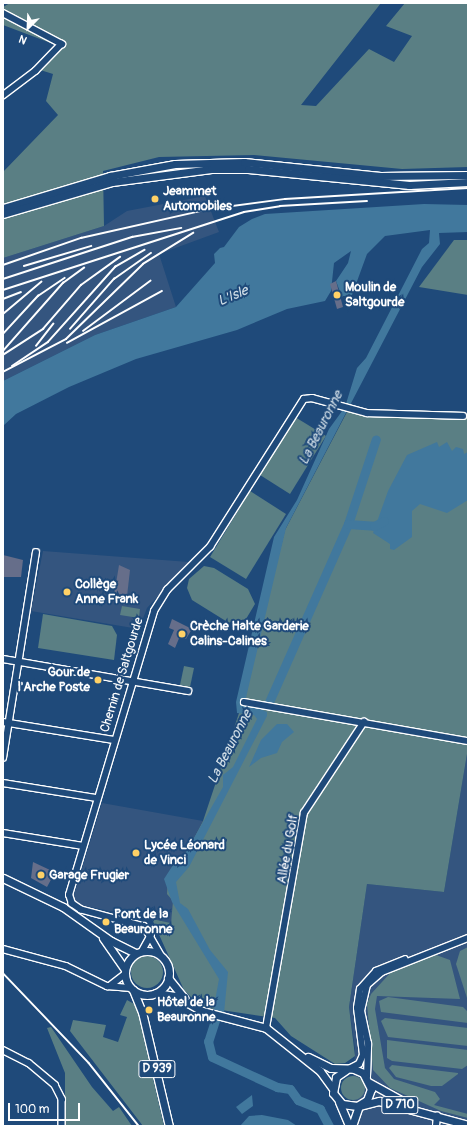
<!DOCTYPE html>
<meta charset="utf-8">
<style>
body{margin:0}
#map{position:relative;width:471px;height:1129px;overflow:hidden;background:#1f4a7a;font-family:Pangolin,sans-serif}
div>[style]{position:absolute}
.built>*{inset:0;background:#34557f}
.green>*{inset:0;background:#5a7f84}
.round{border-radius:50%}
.water>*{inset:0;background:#41789d}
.river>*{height:9px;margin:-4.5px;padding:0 4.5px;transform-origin:4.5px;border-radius:4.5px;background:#41789d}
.building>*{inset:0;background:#666e8a}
.roads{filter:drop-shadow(1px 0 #fff) drop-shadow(-1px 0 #fff) drop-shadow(0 1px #fff) drop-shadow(0 -1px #fff)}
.minor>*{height:5.5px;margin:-2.75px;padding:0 2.75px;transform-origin:2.75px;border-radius:2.75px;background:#1f4a7a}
.major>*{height:7px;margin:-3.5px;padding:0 3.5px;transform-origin:3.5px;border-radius:3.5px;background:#1f4a7a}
.major>.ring{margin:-3.5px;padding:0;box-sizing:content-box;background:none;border:7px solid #1f4a7a;border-radius:50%}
.rail>*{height:1.5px;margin:-0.75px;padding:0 0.75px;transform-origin:0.75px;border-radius:0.75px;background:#fff}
.dots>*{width:11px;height:11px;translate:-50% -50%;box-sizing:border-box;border:2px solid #1f4a7a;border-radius:50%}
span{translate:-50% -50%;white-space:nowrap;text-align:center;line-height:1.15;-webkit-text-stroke:4px #1f4a7a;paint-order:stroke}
.shield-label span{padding:1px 3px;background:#1f4a7a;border:1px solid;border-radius:3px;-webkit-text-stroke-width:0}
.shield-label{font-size:12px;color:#fff;font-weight:700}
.poi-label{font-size:13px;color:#fff;font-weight:700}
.left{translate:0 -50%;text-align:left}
.right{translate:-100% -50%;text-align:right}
.street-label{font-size:13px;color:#fff}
.water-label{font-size:14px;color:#d0dde6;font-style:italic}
.frame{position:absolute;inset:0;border:4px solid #fff;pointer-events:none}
.north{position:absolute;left:8px;top:8px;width:40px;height:40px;-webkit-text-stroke:3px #1f4a7a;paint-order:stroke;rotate:204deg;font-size:11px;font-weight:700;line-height:16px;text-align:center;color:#fff}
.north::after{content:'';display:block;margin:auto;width:14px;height:18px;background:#fff;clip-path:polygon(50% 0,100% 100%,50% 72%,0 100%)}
.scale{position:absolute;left:8px;top:1103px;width:72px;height:18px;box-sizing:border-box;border:2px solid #fff;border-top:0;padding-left:5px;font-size:12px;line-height:14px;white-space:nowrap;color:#fff;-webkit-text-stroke:3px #1f4a7a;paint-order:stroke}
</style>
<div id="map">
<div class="built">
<i style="clip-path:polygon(205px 196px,219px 232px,159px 254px,176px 307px,95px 335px,3px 381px,3px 258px,104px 226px,127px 211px)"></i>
<i style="clip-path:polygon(43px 551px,189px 562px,147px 608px,139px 629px,31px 611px)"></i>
<i style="clip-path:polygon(468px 748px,468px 1126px,351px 1126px,355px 1049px,349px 1007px,367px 884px,444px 892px)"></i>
<i style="clip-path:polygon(102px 803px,203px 821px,181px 863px,171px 923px,80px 905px,73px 898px)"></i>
</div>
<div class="green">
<i style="clip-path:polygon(10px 3px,381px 3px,301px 105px,316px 106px,369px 49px,394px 62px,412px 36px,386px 26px,405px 3px,468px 3px,468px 167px,402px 169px,254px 155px,159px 157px,103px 171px,104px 226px,3px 258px,3px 172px,58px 115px,46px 101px,53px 74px,34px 68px,56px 45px,3px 25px,3px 7px)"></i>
<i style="clip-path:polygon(454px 240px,468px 240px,468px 295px,419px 287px)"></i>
<i style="clip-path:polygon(347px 412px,468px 418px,468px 748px,444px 892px,367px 884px,349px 1007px,355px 1056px,345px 1063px,335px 1064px,291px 1036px,275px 1018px,201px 1007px,184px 990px,152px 919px,171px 923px,173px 901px,167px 894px,168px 876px,181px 863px,203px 821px,244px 698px,285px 530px)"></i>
<i style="clip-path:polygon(295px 417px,326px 436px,290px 494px,260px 475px)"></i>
<i style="clip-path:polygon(250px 491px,286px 514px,246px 579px,210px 557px)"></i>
<i style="clip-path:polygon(204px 566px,214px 568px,248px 589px,255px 604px,246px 619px,229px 623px,192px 600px,187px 588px,189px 579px)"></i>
<i style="clip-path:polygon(122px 606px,140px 609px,139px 618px,120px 615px)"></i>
<i style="clip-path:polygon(43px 614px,112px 626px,117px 635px,114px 660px,38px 648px)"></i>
<i style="clip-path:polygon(184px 666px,194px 668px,190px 687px,180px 685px)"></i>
<i style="clip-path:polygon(468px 947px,468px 1001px,456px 964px,460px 951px)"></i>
<i style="clip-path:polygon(436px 955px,450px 960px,460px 999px,377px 996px,375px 1009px,385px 1068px,394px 1079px,435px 1092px,440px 1099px,434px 1105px,468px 1114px,468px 1118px,441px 1111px,390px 1088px,373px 1070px,367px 1004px,371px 994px,392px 971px)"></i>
<i class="round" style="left:131px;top:956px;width:32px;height:32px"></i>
<i style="clip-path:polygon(388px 997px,463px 1007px,468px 1012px,468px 1023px,381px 1012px,379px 1001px)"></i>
<i style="clip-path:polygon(127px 1000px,136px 1005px,164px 1126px,143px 1126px,70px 1031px,73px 1020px,106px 1025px,103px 1037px,118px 1042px,127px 1017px,120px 1015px)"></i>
<i style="clip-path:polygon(385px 1018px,468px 1028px,468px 1046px,388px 1037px,381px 1021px)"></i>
<i style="clip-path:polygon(51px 1027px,92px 1087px,113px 1111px,119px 1107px,132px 1126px,65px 1126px,65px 1073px,47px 1028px)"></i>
<i style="clip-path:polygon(387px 1040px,468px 1050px,468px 1065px,462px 1069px,392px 1061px,387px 1058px)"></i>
<i style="clip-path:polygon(392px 1065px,458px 1073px,458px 1074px,442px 1086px,431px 1086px,396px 1077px,389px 1068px)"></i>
<i class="round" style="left:341px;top:1076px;width:24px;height:24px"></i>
</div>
<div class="water">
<i style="clip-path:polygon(424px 204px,468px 205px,468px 232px,439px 233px,440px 244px,422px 267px,286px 528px,245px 702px,267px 712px,267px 716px,189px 867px,176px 882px,180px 903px,188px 909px,210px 950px,228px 972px,224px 1013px,215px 1011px,214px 1006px,219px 979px,172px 902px,164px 879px,173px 865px,182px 859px,223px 787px,223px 775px,233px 767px,257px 719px,254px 715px,237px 713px,236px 702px,274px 537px,297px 500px,329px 429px,345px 407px,357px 368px,366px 358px,422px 249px,429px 243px,430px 230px,385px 236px,367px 254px,352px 295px,342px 297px,336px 281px,348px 263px,351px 251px,334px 263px,331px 291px,325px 301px,287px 309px,237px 330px,136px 359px,69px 387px,16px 414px,3px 426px,3px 381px,95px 335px,176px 307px,215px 263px,214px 254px,220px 248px,224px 247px,239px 227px,252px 219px,265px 214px)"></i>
<i style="clip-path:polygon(437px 442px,439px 447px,447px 442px,452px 451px,456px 447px,463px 449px,464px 454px,468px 452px,468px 500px,447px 513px,420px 504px,412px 511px,412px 537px,394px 550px,390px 549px,390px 544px,373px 533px,388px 491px,407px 455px)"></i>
<i style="clip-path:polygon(277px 724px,287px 724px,294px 732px,282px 742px,277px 753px,261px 758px,249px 767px,261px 740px)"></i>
<i style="clip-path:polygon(252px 1095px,253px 1106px,242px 1114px,236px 1107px)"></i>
<i style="clip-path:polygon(262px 1115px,288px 1120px,297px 1126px,240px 1126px,249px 1116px)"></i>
</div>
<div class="river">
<i style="left:348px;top:524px;width:89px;rotate:-71.8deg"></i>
<i style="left:269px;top:702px;width:195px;rotate:-66.1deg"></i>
<i style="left:348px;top:524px;width:26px;rotate:4deg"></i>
<i style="left:374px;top:526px;width:11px;rotate:-27deg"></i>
<i style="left:219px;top:1008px;width:35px;rotate:108deg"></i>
<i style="left:208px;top:1041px;width:16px;rotate:76deg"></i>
<i style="left:212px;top:1057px;width:72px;rotate:24.8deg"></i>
<i style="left:277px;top:1087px;width:13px;rotate:9deg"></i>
<i style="left:290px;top:1089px;width:14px;rotate:54deg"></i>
<i style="left:298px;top:1100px;width:24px;rotate:22deg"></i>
<i style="left:320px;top:1109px;width:19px;rotate:62deg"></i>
</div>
<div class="building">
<i style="clip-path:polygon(336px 281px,343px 307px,337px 309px,330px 284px)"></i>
<i style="clip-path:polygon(3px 555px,23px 560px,21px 577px,3px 577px)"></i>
<i style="clip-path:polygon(119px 565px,130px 570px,126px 605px,113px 602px)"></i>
<i style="clip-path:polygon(172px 619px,192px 629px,186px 639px,180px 636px,175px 648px,168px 644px,174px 630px,169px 628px)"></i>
<i style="clip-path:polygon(33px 862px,50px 870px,48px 874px,53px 876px,47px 887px,31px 878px)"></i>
</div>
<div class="roads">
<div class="minor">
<i style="left:3px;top:13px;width:67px;rotate:27.7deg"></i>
<i style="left:62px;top:44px;width:37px;rotate:134deg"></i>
<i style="left:36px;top:71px;width:41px;rotate:142.9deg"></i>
<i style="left:3px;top:659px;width:188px;rotate:9.8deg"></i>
<i style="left:244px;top:702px;width:227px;rotate:9.9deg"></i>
<i style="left:3px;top:722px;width:112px;rotate:9.2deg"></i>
<i style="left:3px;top:758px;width:208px;rotate:-80.9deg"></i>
<i style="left:3px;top:783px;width:95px;rotate:9.1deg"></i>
<i style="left:3px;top:833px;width:81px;rotate:9.2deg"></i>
<i style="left:3px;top:949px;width:65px;rotate:15.1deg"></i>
<i style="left:66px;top:966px;width:46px;rotate:26deg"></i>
<i style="left:107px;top:986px;width:24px;rotate:5deg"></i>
<i style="left:142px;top:951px;width:18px;rotate:-61deg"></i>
<i style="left:161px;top:956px;width:34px;rotate:-120deg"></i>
<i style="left:144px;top:927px;width:65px;rotate:-164.9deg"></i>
<i style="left:81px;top:910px;width:11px;rotate:-146deg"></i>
<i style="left:72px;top:904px;width:9px;rotate:-108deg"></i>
<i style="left:69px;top:895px;width:296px;rotate:-73.3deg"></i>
<i style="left:154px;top:611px;width:25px;rotate:-58deg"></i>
<i style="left:167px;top:590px;width:61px;rotate:-45deg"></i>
<i style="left:210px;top:547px;width:175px;rotate:-57.6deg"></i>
<i style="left:304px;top:399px;width:8px;rotate:-7deg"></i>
<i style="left:312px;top:398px;width:57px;rotate:15.3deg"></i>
<i style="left:367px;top:413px;width:96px;rotate:1.8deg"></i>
<i style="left:111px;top:985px;width:18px;rotate:-38deg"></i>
<i style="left:266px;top:1028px;width:218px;rotate:-80deg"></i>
<i style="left:304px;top:813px;width:109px;rotate:-56.6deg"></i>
<i style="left:3px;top:1050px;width:29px;rotate:27deg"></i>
<i style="left:29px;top:1063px;width:34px;rotate:40deg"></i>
<i style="left:55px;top:1085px;width:16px;rotate:63deg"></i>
<i style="left:62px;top:1099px;width:27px;rotate:90deg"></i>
<i style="left:349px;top:1069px;width:11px;rotate:-27deg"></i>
<i style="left:359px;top:1064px;width:10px;rotate:-66deg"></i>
<i style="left:363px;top:1055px;width:47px;rotate:-97.3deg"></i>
<i style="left:357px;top:1008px;width:19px;rotate:-81deg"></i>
<i style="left:360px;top:989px;width:24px;rotate:-48deg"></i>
<i style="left:376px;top:971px;width:31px;rotate:-22deg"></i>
<i style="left:367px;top:1077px;width:33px;rotate:-88deg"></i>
<i style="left:368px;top:1044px;width:34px;rotate:-102deg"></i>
<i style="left:361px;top:1011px;width:27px;rotate:-77deg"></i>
<i style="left:367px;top:985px;width:20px;rotate:-41deg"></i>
<i style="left:382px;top:972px;width:92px;rotate:-21.6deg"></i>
<i style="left:436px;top:1126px;width:10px;rotate:-84deg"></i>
</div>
<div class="major">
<i style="left:3px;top:208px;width:112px;rotate:-16.7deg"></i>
<i style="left:110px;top:176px;width:66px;rotate:-10.5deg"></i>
<i style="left:175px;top:164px;width:69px;rotate:-1.7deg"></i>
<i style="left:244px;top:162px;width:137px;rotate:5.9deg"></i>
<i style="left:380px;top:176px;width:88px;rotate:-0.7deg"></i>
<i style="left:3px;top:214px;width:114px;rotate:-16.4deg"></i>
<i style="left:112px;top:182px;width:100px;rotate:-7.5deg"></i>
<i style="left:211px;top:169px;width:37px"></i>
<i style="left:248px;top:169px;width:162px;rotate:5.7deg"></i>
<i style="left:409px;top:185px;width:59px;rotate:-2.9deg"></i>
<i style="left:3px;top:878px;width:67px;rotate:25.8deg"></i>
<i style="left:63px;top:907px;width:59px;rotate:35.3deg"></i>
<i style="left:111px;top:941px;width:28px;rotate:26deg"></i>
<i style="left:103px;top:938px;width:38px;rotate:55deg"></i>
<i class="ring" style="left:125px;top:951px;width:37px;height:37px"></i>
<i style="left:168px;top:978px;width:26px;rotate:51deg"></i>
<i style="left:133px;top:990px;width:24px;rotate:68deg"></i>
<i style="left:142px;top:1012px;width:117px;rotate:76.7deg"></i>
<i style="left:156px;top:993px;width:19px;rotate:9deg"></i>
<i style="left:175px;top:996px;width:31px;rotate:29deg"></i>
<i style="left:202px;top:1011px;width:66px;rotate:14.9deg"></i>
<i style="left:266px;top:1028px;width:69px;rotate:38.5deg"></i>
<i style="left:320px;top:1071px;width:22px;rotate:54deg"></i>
<i style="left:308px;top:1057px;width:25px;rotate:26deg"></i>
<i style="left:331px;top:1068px;width:23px;rotate:2deg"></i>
<i style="left:354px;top:1069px;width:10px;rotate:24deg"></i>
<i style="left:363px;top:1073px;width:18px;rotate:63deg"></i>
<i style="left:371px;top:1089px;width:12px;rotate:110deg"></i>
<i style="left:367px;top:1100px;width:12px;rotate:149deg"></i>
<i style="left:357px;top:1106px;width:15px;rotate:-172deg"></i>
<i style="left:342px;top:1104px;width:14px;rotate:-129deg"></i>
<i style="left:333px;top:1093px;width:16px;rotate:-79deg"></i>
<i style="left:336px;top:1077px;width:12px;rotate:-35deg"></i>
<i style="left:370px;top:1083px;width:39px;rotate:29deg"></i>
<i style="left:339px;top:1102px;width:26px;rotate:67deg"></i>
<i style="left:352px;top:1126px;width:21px;rotate:-71deg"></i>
<i style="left:359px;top:1106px;width:21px;rotate:-14deg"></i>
<i style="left:379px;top:1101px;width:92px;rotate:15.1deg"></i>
</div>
</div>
<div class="rail">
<i style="left:3px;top:265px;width:83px;rotate:-19.1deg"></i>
<i style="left:81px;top:238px;width:132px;rotate:-12.7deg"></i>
<i style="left:210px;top:209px;width:76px;rotate:-7.6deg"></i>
<i style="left:285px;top:199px;width:183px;rotate:-3.4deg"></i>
<i style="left:24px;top:266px;width:70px;rotate:-16.6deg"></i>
<i style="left:3px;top:279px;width:136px;rotate:-18deg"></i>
<i style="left:132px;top:237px;width:50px;rotate:-10.4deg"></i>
<i style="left:3px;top:290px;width:253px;rotate:-17.9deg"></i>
<i style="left:244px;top:212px;width:36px;rotate:-9deg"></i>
<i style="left:280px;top:206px;width:87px;rotate:-3.3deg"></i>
<i style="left:3px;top:299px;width:19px;rotate:-21deg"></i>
<i style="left:3px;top:314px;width:50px;rotate:-40.1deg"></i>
<i style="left:70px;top:329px;width:67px;rotate:-48.7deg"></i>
<i style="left:114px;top:279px;width:45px;rotate:-35.1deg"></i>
<i style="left:83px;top:331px;width:84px;rotate:-36.7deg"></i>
<i style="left:3px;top:334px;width:52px;rotate:-47.4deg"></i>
<i style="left:38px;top:296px;width:32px;rotate:-34deg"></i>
<i style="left:67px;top:343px;width:108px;rotate:-28.7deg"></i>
<i style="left:36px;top:346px;width:28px;rotate:-52deg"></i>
<i style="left:3px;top:351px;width:91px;rotate:-48.6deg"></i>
<i style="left:63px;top:283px;width:26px;rotate:-36deg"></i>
<i style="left:3px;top:355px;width:48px;rotate:-33deg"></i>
<i style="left:43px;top:329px;width:58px;rotate:-49.2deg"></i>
<i style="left:81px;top:285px;width:48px;rotate:-35.7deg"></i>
<i style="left:12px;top:366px;width:43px;rotate:-33.7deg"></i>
<i style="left:48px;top:342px;width:101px;rotate:-48.2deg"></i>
<i style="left:115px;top:267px;width:34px;rotate:-30deg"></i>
<i style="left:3px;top:372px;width:71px;rotate:-27.6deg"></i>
<i style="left:66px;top:339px;width:107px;rotate:-44.2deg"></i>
<i style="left:143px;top:264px;width:59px;rotate:-31.8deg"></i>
<i style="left:3px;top:973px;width:124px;rotate:46.3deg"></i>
<i style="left:89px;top:1063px;width:80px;rotate:51.6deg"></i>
</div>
<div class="dots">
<i style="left:155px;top:199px;background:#ffd166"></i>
<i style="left:337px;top:295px;background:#ffd166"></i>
<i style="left:67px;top:592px;background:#ffd166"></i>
<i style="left:182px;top:634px;background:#ffd166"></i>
<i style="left:98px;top:680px;background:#ffd166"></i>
<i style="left:136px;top:853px;background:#ffd166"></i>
<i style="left:41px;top:875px;background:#ffd166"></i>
<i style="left:106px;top:922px;background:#ffd166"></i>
<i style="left:149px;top:1010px;background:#ffd166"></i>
</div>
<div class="shield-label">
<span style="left:157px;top:1069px">D 939</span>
<span style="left:400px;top:1105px">D 710</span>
</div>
<div class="poi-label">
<span class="left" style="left:163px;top:199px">Jeammet<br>Automobiles</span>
<span class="left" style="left:345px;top:295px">Moulin de<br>Saltgourde</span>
<span class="left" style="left:75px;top:592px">Collège<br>Anne Frank</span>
<span class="left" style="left:190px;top:634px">Crèche Halte Garderie<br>Calins-Calines</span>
<span class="right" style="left:90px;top:680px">Gour de<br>l'Arche Poste</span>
<span class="left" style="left:144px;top:853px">Lycée Léonard<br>de Vinci</span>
<span class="left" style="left:49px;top:875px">Garage Frugier</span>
<span class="left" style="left:114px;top:922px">Pont de la<br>Beauronne</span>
<span class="left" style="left:157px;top:1010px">Hôtel de la<br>Beauronne</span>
</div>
<div class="street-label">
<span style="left:122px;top:675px;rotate:-73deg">Chemin de Saltgourde</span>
<span style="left:288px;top:849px;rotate:-80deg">Allée du Golf</span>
</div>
<div class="water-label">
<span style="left:233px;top:296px;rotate:-23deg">L'Isle</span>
<span style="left:321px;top:428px;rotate:-63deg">La Beauronne</span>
<span style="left:230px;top:747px;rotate:-63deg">La Beauronne</span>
</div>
<div class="frame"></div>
<div class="north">N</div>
<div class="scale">100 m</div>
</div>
